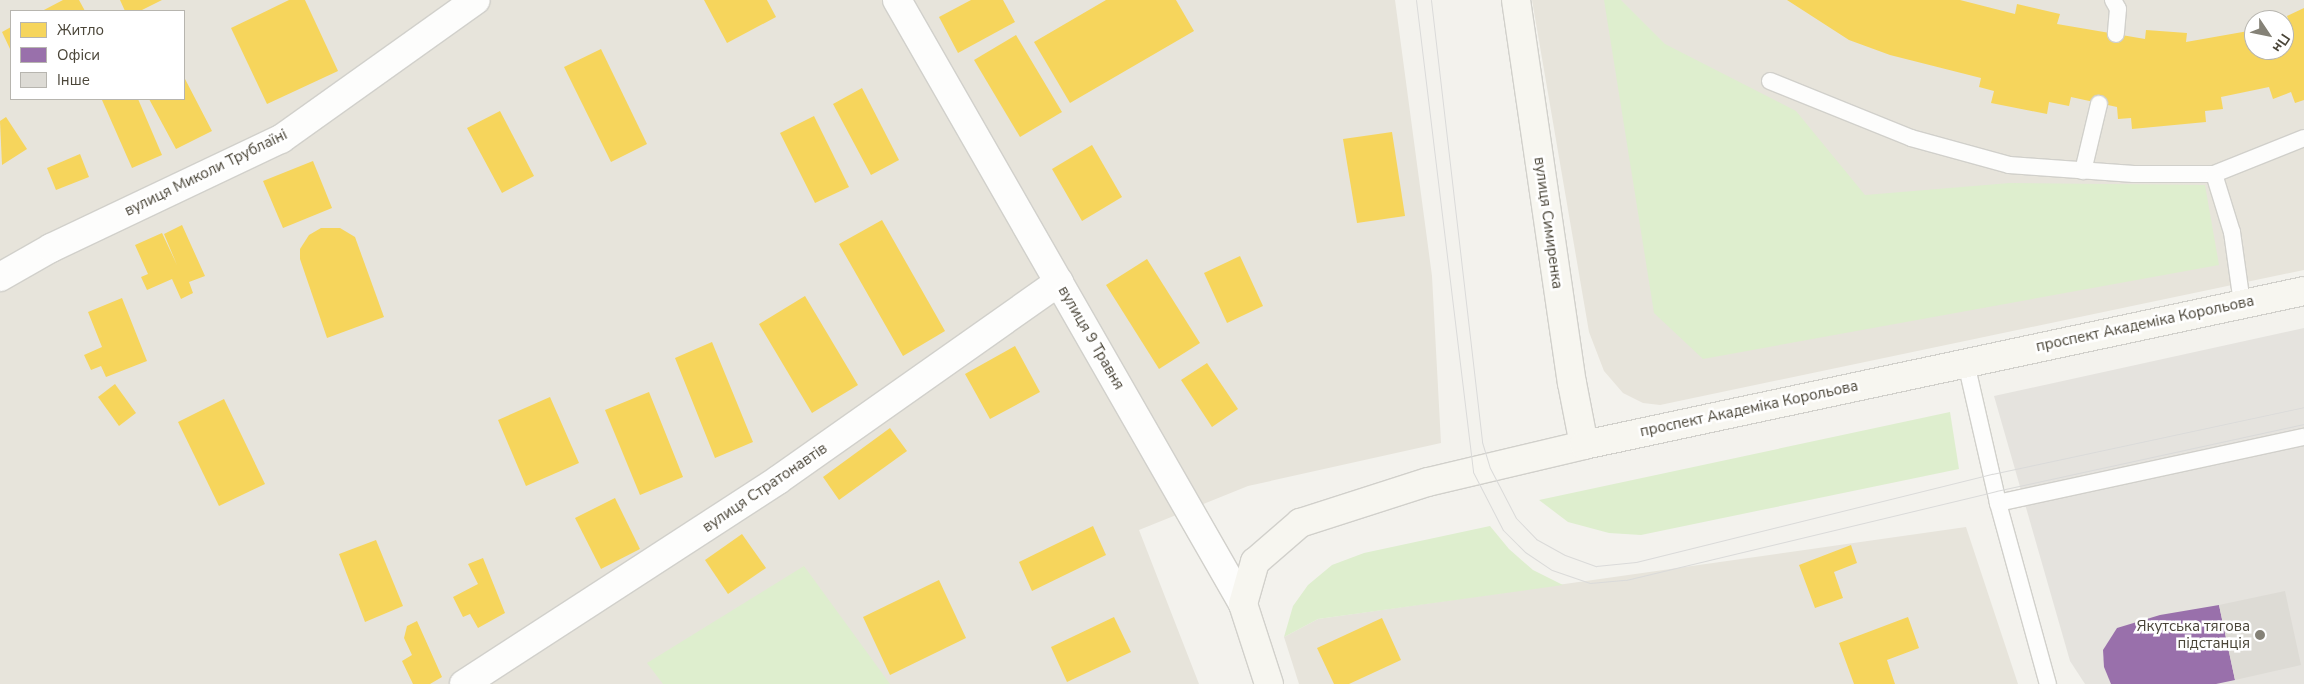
<!DOCTYPE html>
<meta charset="utf-8">
<style>
body{margin:0}
#map{position:relative;width:2304px;height:684px;overflow:hidden;background:#f3f2ed;font-family:"Nunito Sans",sans-serif}
div>[style]{position:absolute}
.residential>*{inset:0;background:#e7e4db}
.green>*{inset:0;background:#deeece}
.parking>*{inset:0;background:#e5e3de}
.homes>*{inset:0;background:#f6d55c}
.offices>*{inset:0;background:#9970ab}
.building>*{inset:0;background:#dddbd5}
.roads{filter:drop-shadow(1px 0 #d1d0cb) drop-shadow(-1px 0 #d1d0cb) drop-shadow(0 1px #d1d0cb) drop-shadow(0 -1px #d1d0cb)}
.service>*{height:16px;margin:-8px;padding:0 8px;transform-origin:8px;border-radius:8px;background:#fdfdfc}
.minor>*{height:28px;margin:-14px;padding:0 14px;transform-origin:14px;border-radius:14px;background:#fdfdfc}
.tertiary>*{height:28px;margin:-14px;padding:0 14px;transform-origin:14px;border-radius:14px;background:#fdfdfc}
.secondary>*{height:28px;margin:-14px;padding:0 14px;transform-origin:14px;border-radius:14px;background:#f7f6f0}
.tram>*{height:1px;margin:-0.5px;padding:0 0.5px;transform-origin:0.5px;border-radius:0.5px;background:#dadad9}
.dots>*{width:14px;height:14px;translate:-50% -50%;box-sizing:border-box;border:2px solid #fff;border-radius:50%}
span{translate:-50% -50%;white-space:nowrap;text-align:center;line-height:1.15;-webkit-text-stroke:5px #fff;paint-order:stroke}
.street-label{font-size:15px;color:#4a4538}
.poi-label{font-size:15px;color:#4a4538}
.right{translate:-100% -50%;text-align:right}
.legend{position:absolute;left:10px;top:10px;width:175px;height:90px;box-sizing:border-box;background:#fff;border:1px solid #b7b5af;margin:0;padding:6px 9px;list-style:none;font-size:15px;color:#4a4538}
.legend li{display:flex;align-items:center;gap:10px;height:25px}
.legend b{width:25px;border:1px solid #b7b5af}
.north{position:absolute;left:2244px;top:10px;width:50px;height:50px;box-sizing:border-box;background:#fff;border:1px solid #b7b5af;border-radius:50%;rotate:124deg;font-size:14px;font-weight:700;line-height:20px;text-align:center;color:#4a4538}
.north::after{content:'';display:block;margin:auto;width:18px;height:22px;background:#858277;clip-path:polygon(50% 0,100% 100%,50% 72%,0 100%)}
</style>
<div id="map">
<div class="residential">
<i style="clip-path:polygon(evenodd,0 0,1395px 0,1432px 276px,1441px 443px,1248px 486px,1139px 530px,1199px 684px,0 684px,0 0,11px 11px,184px 11px,184px 99px,11px 99px,11px 11px)"></i>
<i style="clip-path:polygon(evenodd,1532px 0,2304px 0,2304px 270px,1660px 405px,1643px 403px,1623px 393px,1604px 371px,1589px 332px,1532px 0,2254px 20px,2284px 20px,2284px 50px,2254px 50px,2254px 20px)"></i>
<i style="clip-path:polygon(1966px 527px,2018px 684px,1299px 684px,1284px 637px,1318px 619px)"></i>
</div>
<div class="green">
<i style="clip-path:polygon(1604px 0,1621px 0,1665px 44px,1796px 111px,1865px 195px,2010px 183px,2205px 185px,2219px 265px,1703px 359px,1654px 313px)"></i>
<i style="clip-path:polygon(1950px 412px,1959px 469px,1641px 535px,1609px 533px,1568px 522px,1539px 500px)"></i>
<i style="clip-path:polygon(1490px 526px,1509px 549px,1533px 570px,1563px 585px,1318px 619px,1284px 637px,1293px 606px,1308px 585px,1332px 565px,1364px 553px)"></i>
<i style="clip-path:polygon(804px 566px,890px 684px,663px 684px,647px 663px)"></i>
</div>
<div class="parking">
<i style="clip-path:polygon(2304px 328px,2304px 684px,2085px 684px,2070px 661px,1994px 396px)"></i>
</div>
<div class="homes">
<i style="clip-path:polygon(63px 0,79px 0,85px 11px,42px 11px)"></i>
<i style="clip-path:polygon(120px 0,162px 0,140px 11px,125px 11px)"></i>
<i style="clip-path:polygon(289px 0,305px 0,338px 71px,267px 104px,231px 28px)"></i>
<i style="clip-path:polygon(704px 0,767px 0,776px 17px,727px 43px)"></i>
<i style="clip-path:polygon(971px 0,1003px 0,1015px 22px,958px 53px,939px 17px)"></i>
<i style="clip-path:polygon(1106px 0,1176px 0,1194px 31px,1070px 103px,1034px 42px)"></i>
<i style="clip-path:polygon(1787px 0,1960px 0,2015px 14px,2017px 4px,2060px 14px,2057px 24px,2145px 39px,2146px 30px,2187px 33px,2186px 42px,2254px 30px,2254px 50px,2284px 50px,2284px 25px,2290px 24px,2287px 16px,2304px 8px,2304px 100px,2295px 103px,2291px 92px,2273px 99px,2269px 87px,2221px 97px,2223px 109px,2205px 111px,2206px 122px,2132px 129px,2131px 118px,2118px 119px,2117px 107px,2071px 97px,2069px 106px,2049px 102px,2047px 114px,1991px 103px,1994px 91px,1979px 87px,1981px 78px,1890px 55px,1849px 40px)"></i>
<i style="clip-path:polygon(11px 27px,11px 51px,2px 32px)"></i>
<i style="clip-path:polygon(1016px 35px,1062px 112px,1020px 137px,974px 60px)"></i>
<i style="clip-path:polygon(601px 49px,647px 144px,611px 162px,564px 67px)"></i>
<i style="clip-path:polygon(184px 77px,212px 131px,176px 149px,149px 99px,184px 99px)"></i>
<i style="clip-path:polygon(862px 88px,899px 160px,871px 175px,833px 104px)"></i>
<i style="clip-path:polygon(106px 99px,138px 99px,162px 155px,132px 168px,102px 100px)"></i>
<i style="clip-path:polygon(500px 111px,534px 176px,502px 193px,467px 128px)"></i>
<i style="clip-path:polygon(814px 116px,849px 187px,815px 203px,780px 133px)"></i>
<i style="clip-path:polygon(6px 117px,27px 149px,2px 165px,0 121px)"></i>
<i style="clip-path:polygon(1392px 132px,1405px 216px,1357px 223px,1343px 139px)"></i>
<i style="clip-path:polygon(1092px 145px,1122px 197px,1082px 221px,1052px 169px)"></i>
<i style="clip-path:polygon(80px 154px,89px 177px,56px 190px,47px 168px)"></i>
<i style="clip-path:polygon(313px 161px,332px 208px,283px 228px,263px 181px)"></i>
<i style="clip-path:polygon(882px 220px,945px 331px,903px 356px,839px 244px)"></i>
<i style="clip-path:polygon(182px 225px,205px 276px,189px 282px,193px 293px,181px 299px,172px 279px,147px 290px,141px 277px,148px 274px,135px 245px,162px 233px,177px 265px,164px 234px)"></i>
<i style="clip-path:polygon(321px 228px,340px 228px,355px 237px,384px 317px,327px 338px,300px 259px,300px 249px,309px 235px)"></i>
<i style="clip-path:polygon(1240px 256px,1263px 306px,1227px 323px,1204px 273px)"></i>
<i style="clip-path:polygon(1147px 259px,1200px 343px,1159px 369px,1106px 285px)"></i>
<i style="clip-path:polygon(805px 296px,858px 385px,812px 413px,759px 324px)"></i>
<i style="clip-path:polygon(122px 298px,147px 361px,106px 377px,101px 366px,91px 370px,84px 355px,102px 347px,88px 312px)"></i>
<i style="clip-path:polygon(712px 342px,753px 442px,715px 458px,675px 358px)"></i>
<i style="clip-path:polygon(1015px 346px,1040px 392px,990px 419px,965px 374px)"></i>
<i style="clip-path:polygon(1207px 363px,1238px 409px,1212px 427px,1181px 380px)"></i>
<i style="clip-path:polygon(115px 384px,136px 413px,119px 426px,98px 397px)"></i>
<i style="clip-path:polygon(649px 392px,683px 477px,640px 495px,605px 410px)"></i>
<i style="clip-path:polygon(550px 397px,579px 463px,526px 486px,498px 420px)"></i>
<i style="clip-path:polygon(224px 399px,265px 484px,219px 506px,178px 422px)"></i>
<i style="clip-path:polygon(890px 428px,907px 451px,839px 500px,823px 477px)"></i>
<i style="clip-path:polygon(615px 498px,640px 549px,601px 569px,575px 518px)"></i>
<i style="clip-path:polygon(1093px 526px,1106px 555px,1032px 591px,1019px 562px)"></i>
<i style="clip-path:polygon(742px 534px,766px 568px,728px 594px,705px 560px)"></i>
<i style="clip-path:polygon(376px 540px,403px 606px,365px 622px,339px 554px)"></i>
<i style="clip-path:polygon(1851px 545px,1857px 563px,1834px 572px,1843px 598px,1815px 608px,1799px 565px)"></i>
<i style="clip-path:polygon(483px 558px,505px 613px,478px 628px,470px 614px,463px 617px,453px 597px,478px 584px,468px 564px)"></i>
<i style="clip-path:polygon(939px 580px,966px 638px,890px 675px,863px 617px)"></i>
<i style="clip-path:polygon(1114px 617px,1131px 652px,1067px 682px,1051px 647px)"></i>
<i style="clip-path:polygon(1908px 617px,1919px 648px,1887px 660px,1895px 684px,1854px 684px,1839px 643px)"></i>
<i style="clip-path:polygon(1382px 618px,1401px 660px,1349px 684px,1334px 684px,1317px 648px)"></i>
<i style="clip-path:polygon(417px 621px,442px 677px,430px 684px,413px 684px,402px 661px,412px 655px,404px 638px,407px 626px)"></i>
</div>
<div class="offices">
<i style="clip-path:polygon(2219px 605px,2235px 680px,2216px 684px,2111px 684px,2104px 667px,2103px 650px,2117px 628px,2160px 615px)"></i>
</div>
<div class="building">
<i style="clip-path:polygon(2285px 591px,2301px 665px,2235px 680px,2219px 605px)"></i>
</div>
<div class="roads">
<div class="service">
<i style="left:2113px;top:0;width:10px;rotate:61deg"></i>
<i style="left:2118px;top:9px;width:25px;rotate:95deg"></i>
<i style="left:1770px;top:81px;width:152px;rotate:22deg"></i>
<i style="left:1911px;top:138px;width:102px;rotate:15.4deg"></i>
<i style="left:2009px;top:165px;width:125px;rotate:4.1deg"></i>
<i style="left:2134px;top:174px;width:80px"></i>
<i style="left:2214px;top:174px;width:61px;rotate:72.8deg"></i>
<i style="left:2232px;top:232px;width:72px;rotate:82deg"></i>
<i style="left:2083px;top:171px;width:69px;rotate:-76.6deg"></i>
<i style="left:2214px;top:174px;width:97px;rotate:-21.8deg"></i>
<i style="left:1966px;top:363px;width:144px;rotate:77.1deg"></i>
<i style="left:1998px;top:503px;width:188px;rotate:74.6deg"></i>
<i style="left:1998px;top:503px;width:313px;rotate:-12.2deg"></i>
</div>
<div class="minor">
<i style="left:0;top:277px;width:59px;rotate:-29.6deg"></i>
<i style="left:51px;top:248px;width:255px;rotate:-25.4deg"></i>
<i style="left:281px;top:139px;width:239px;rotate:-35.5deg"></i>
<i style="left:464px;top:684px;width:374px;rotate:-33deg"></i>
<i style="left:778px;top:480px;width:344px;rotate:-35.2deg"></i>
</div>
<div class="tertiary">
<i style="left:897px;top:0;width:696px;rotate:60.19deg"></i>
</div>
<div class="secondary">
<i style="left:1516px;top:0;width:387px;rotate:81.7deg"></i>
<i style="left:1572px;top:383px;width:63px;rotate:79deg"></i>
<i style="left:1269px;top:684px;width:84px;rotate:-108deg"></i>
<i style="left:1243px;top:604px;width:44px;rotate:-74.1deg"></i>
<i style="left:1255px;top:562px;width:60px;rotate:-40.9deg"></i>
<i style="left:1300px;top:523px;width:134px;rotate:-17.8deg"></i>
<i style="left:1428px;top:482px;width:160px;rotate:-13.3deg"></i>
<i style="left:1584px;top:445px;width:736px;rotate:-12.07deg"></i>
</div>
</div>
<div class="tram">
<i style="left:1416px;top:0;width:475px;rotate:83.1deg"></i>
<i style="left:1473px;top:472px;width:65px;rotate:62.7deg"></i>
<i style="left:1503px;top:530px;width:31px;rotate:45deg"></i>
<i style="left:1525px;top:552px;width:32px;rotate:34deg"></i>
<i style="left:1552px;top:570px;width:40px;rotate:18.9deg"></i>
<i style="left:1590px;top:583px;width:36px;rotate:-5deg"></i>
<i style="left:1626px;top:580px;width:381px;rotate:-13.5deg"></i>
<i style="left:1996px;top:491px;width:315px;rotate:-12.3deg"></i>
<i style="left:1431px;top:0;width:445px;rotate:83.4deg"></i>
<i style="left:1482px;top:442px;width:27px;rotate:73deg"></i>
<i style="left:1490px;top:468px;width:56px;rotate:62.5deg"></i>
<i style="left:1516px;top:518px;width:29px;rotate:46deg"></i>
<i style="left:1536px;top:539px;width:33px;rotate:29deg"></i>
<i style="left:1565px;top:555px;width:33px;rotate:20deg"></i>
<i style="left:1596px;top:566px;width:40px;rotate:-5.7deg"></i>
<i style="left:1636px;top:562px;width:367px;rotate:-13.9deg"></i>
<i style="left:1992px;top:474px;width:319px;rotate:-12.1deg"></i>
</div>
<div class="dots">
<i style="left:2260px;top:635px;background:#858277"></i>
</div>
<div class="street-label">
<span style="left:206px;top:173px;rotate:-26deg">вулиця Миколи Трублаїні</span>
<span style="left:1548px;top:223px;rotate:82deg">вулиця Симиренка</span>
<span style="left:2145px;top:324px;rotate:-12deg">проспект Академіка Корольова</span>
<span style="left:1091px;top:338px;rotate:60deg">вулиця 9 Травня</span>
<span style="left:1749px;top:409px;rotate:-12deg">проспект Академіка Корольова</span>
<span style="left:765px;top:488px;rotate:-34deg">вулиця Стратонавтів</span>
</div>
<div class="poi-label">
<span class="right" style="left:2250px;top:635px">Якутська тягова<br>підстанція</span>
</div>
<ul class="legend">
<li><b style="height:14px;background:#f6d55c"></b>Житло</li>
<li><b style="height:14px;background:#9970ab"></b>Офіси</li>
<li><b style="height:14px;background:#dddbd5"></b>Інше</li>
</ul>
<div class="north">Пн</div>
</div>
